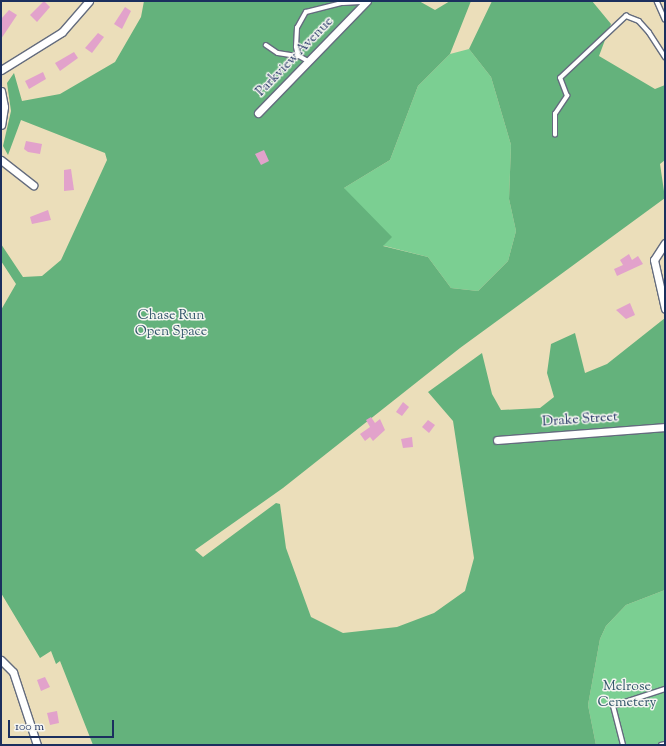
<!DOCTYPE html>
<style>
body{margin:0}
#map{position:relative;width:666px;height:746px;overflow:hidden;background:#ebdeba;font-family:"Sorts Mill Goudy",serif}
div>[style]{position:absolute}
.green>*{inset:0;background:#7bcf92}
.forest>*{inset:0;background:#64b27c}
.building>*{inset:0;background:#e2a2cb}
.roads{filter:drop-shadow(1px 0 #646c7e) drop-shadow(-1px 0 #646c7e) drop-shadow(0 1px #646c7e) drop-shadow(0 -1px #646c7e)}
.service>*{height:3.5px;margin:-1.75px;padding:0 1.75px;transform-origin:1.75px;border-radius:1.75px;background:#fff}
.minor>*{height:7px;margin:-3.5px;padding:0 3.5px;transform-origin:3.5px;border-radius:3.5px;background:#fff}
span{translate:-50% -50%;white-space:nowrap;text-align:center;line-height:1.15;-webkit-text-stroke:3px #f6f6f2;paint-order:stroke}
.street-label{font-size:14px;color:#1b2f5e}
.park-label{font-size:14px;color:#33576b}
.frame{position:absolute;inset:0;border:2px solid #1b2f5e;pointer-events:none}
.scale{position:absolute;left:8px;top:720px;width:106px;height:18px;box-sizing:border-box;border:2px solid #1b2f5e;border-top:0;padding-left:5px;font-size:12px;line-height:14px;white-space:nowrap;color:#1b2f5e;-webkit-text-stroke:3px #f6f6f2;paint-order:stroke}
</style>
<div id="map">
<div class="green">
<i style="clip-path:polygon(469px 49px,491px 77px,511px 145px,509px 199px,516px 231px,508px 261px,478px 291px,451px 288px,428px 257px,365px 241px,344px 188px,390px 160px,418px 86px,450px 54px)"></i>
<i style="clip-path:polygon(665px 590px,665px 745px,596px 745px,588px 705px,600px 639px,606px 626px,626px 605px)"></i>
</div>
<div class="forest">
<i style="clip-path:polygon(144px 1px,419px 1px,435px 10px,450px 1px,471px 1px,450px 54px,418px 86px,390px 160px,344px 188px,392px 237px,383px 246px,428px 257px,451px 288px,478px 291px,508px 261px,516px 231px,509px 199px,511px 145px,491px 77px,469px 49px,492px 1px,592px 1px,611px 24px,599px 56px,655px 89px,665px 85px,665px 160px,660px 164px,665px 198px,460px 348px,283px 488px,195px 550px,203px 557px,276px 503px,280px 504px,286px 548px,311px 617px,343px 633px,397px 627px,434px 613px,465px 591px,474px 558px,453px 421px,428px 392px,482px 353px,492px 394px,501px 410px,540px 408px,554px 397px,547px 373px,551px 344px,575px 333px,585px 373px,607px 364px,665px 318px,665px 590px,626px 605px,606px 626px,600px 639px,588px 705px,596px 745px,93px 745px,60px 661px,56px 664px,51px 651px,40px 658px,1px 593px,1px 310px,16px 284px,1px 261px,1px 244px,23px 277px,42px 276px,61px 260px,107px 160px,105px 153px,21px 120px,8px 155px,3px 146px,11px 111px,7px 83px,14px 73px,22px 101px,60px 94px,115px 62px,141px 17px)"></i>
</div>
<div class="building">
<i style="clip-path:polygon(44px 1px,50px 7px,37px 22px,30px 15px)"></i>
<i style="clip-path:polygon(125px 7px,131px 11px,122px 29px,114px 24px)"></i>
<i style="clip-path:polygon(9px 10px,17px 15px,1px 39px,1px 19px)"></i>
<i style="clip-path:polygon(98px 33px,104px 37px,92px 53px,85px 48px)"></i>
<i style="clip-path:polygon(74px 52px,78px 58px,60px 71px,55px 63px)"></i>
<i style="clip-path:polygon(43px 72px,46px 79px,29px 89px,25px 81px)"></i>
<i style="clip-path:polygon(26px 141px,42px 144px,40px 154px,28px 152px,24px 149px)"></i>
<i style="clip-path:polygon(264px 150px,269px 161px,261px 165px,255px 154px)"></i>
<i style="clip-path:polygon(71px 169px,74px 190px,64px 191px,64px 170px)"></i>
<i style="clip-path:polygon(48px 210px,51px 220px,32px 224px,30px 217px)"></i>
<i style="clip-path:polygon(629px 254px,632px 260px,638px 256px,643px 264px,617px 276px,614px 269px,623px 265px,620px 260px)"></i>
<i style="clip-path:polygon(630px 303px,635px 315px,626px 319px,616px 310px)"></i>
<i style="clip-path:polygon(403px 402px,409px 407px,402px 416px,396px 412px)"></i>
<i style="clip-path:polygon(371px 417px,375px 423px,380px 419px,385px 430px,373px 441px,370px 437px,365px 441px,360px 434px,370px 427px,366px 420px)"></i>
<i style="clip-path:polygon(428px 420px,435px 425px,429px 433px,422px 427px)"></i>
<i style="clip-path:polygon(412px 437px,413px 447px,403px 448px,401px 439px)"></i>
<i style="clip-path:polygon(45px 677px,50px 687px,41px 691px,37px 680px)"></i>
<i style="clip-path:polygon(57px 711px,59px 723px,50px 725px,47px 713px)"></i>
</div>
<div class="roads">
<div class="service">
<i style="left:657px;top:1px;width:20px;rotate:66deg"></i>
<i style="left:266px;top:45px;width:14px;rotate:34deg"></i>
<i style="left:278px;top:53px;width:20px;rotate:9deg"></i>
<i style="left:309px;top:62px;width:13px;rotate:-151deg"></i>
<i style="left:298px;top:56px;width:9px;rotate:-103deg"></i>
<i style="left:296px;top:47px;width:19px;rotate:-87deg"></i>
<i style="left:297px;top:28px;width:18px;rotate:-61deg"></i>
<i style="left:306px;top:12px;width:38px;rotate:-14deg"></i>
<i style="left:343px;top:3px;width:22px;rotate:-3deg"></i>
<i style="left:555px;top:135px;width:21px;rotate:-90deg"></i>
<i style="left:555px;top:114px;width:22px;rotate:-56deg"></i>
<i style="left:567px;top:96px;width:19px;rotate:-111deg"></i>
<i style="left:560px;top:78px;width:91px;rotate:-43.2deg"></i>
<i style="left:626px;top:16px;width:14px;rotate:21deg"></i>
<i style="left:639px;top:21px;width:15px;rotate:48deg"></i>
<i style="left:649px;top:32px;width:30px;rotate:57deg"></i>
<i style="left:623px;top:745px;width:40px;rotate:-104.4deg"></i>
<i style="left:613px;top:706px;width:55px;rotate:-18.1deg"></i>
<i style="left:661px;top:745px;width:4px;rotate:-14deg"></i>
</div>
<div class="minor">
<i style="left:1px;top:70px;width:72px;rotate:-31.9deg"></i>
<i style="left:62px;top:32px;width:41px;rotate:-48.9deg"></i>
<i style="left:1px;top:91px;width:16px;rotate:79deg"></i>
<i style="left:4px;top:107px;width:18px;rotate:99deg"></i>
<i style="left:258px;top:113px;width:156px;rotate:-45.8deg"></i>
<i style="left:1px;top:160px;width:41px;rotate:38deg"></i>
<i style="left:665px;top:243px;width:20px;rotate:123deg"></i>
<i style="left:654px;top:260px;width:50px;rotate:77.3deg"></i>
<i style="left:497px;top:440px;width:169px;rotate:-4.4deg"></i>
<i style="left:1px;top:660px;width:17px;rotate:45deg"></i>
<i style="left:13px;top:672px;width:77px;rotate:71.8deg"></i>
</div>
</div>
<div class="street-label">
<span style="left:295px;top:57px;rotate:-46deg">Parkview Avenue</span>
<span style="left:580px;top:420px;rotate:-4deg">Drake Street</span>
</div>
<div class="park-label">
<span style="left:171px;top:324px">Chase Run<br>Open Space</span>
<span style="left:627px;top:695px">Melrose<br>Cemetery</span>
</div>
<div class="frame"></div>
<div class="scale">100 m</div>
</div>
